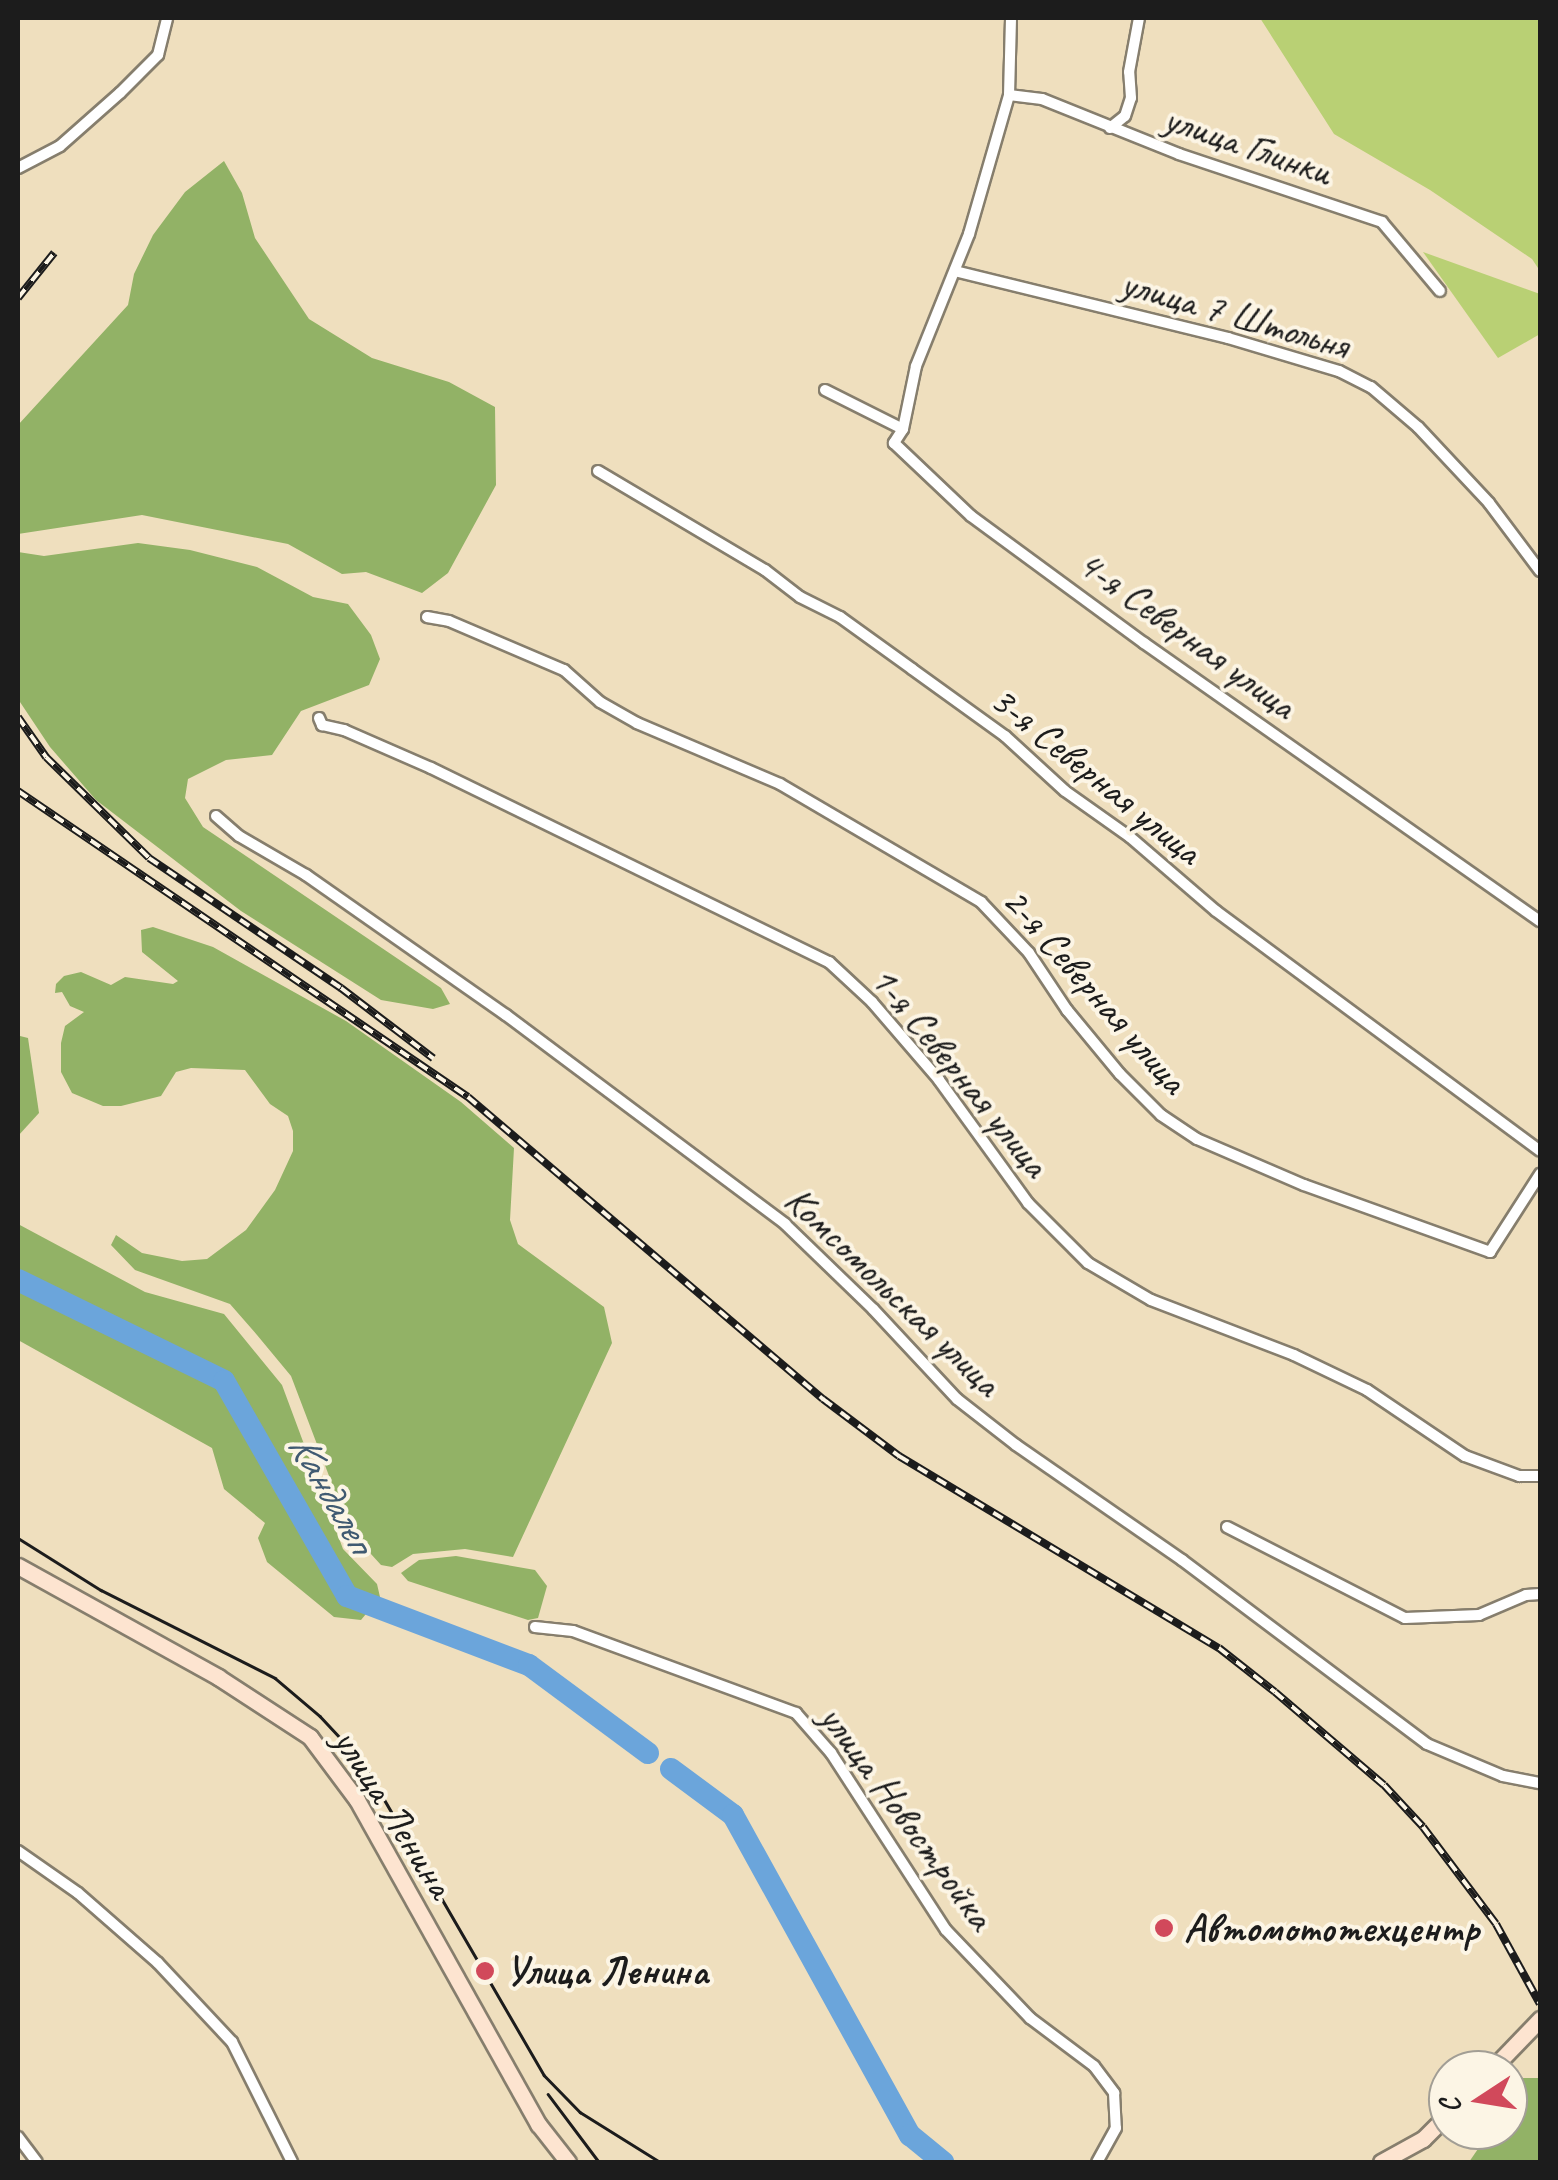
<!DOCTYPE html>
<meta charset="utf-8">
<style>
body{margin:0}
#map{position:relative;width:1558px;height:2180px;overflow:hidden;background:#efdfbe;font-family:Caveat,sans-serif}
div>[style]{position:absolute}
.green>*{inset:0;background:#b9d074}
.forest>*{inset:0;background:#92b266}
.river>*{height:22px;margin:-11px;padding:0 11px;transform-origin:11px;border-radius:11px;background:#6ba5db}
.roads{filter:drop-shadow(2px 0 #867e6d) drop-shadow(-2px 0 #867e6d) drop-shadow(0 2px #867e6d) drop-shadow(0 -2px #867e6d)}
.street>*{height:10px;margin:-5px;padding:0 5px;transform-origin:5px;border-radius:5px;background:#fff}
.secondary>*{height:15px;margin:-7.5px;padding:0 7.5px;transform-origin:7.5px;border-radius:7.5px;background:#fde4d0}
.tram>*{height:2.5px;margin:-1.25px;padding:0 1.25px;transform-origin:1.25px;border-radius:1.25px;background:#1c1c1c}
.rail>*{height:8px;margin-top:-4px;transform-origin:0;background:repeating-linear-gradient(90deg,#fcf5e5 0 11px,#1c1c1c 0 22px);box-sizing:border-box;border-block:2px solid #1c1c1c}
.dots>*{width:28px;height:28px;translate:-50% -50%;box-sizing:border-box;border:5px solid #fcf5e5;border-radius:50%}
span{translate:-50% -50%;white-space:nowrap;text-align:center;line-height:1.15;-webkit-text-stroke:8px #fcf5e5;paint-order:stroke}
.street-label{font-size:40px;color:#1c1c1c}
.poi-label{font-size:40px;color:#1c1c1c;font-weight:700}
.left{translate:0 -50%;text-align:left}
.water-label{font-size:42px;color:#405a72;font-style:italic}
.frame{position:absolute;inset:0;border:20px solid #1c1c1c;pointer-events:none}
.north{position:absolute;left:1428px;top:2050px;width:100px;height:100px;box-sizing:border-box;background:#fcf5e5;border:2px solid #a29e95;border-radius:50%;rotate:258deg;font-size:28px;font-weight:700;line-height:40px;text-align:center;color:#1c1c1c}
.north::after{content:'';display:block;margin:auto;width:35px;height:45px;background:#d1495b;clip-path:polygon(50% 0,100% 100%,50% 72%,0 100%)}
</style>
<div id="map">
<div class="green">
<i style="clip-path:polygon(1260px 18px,1540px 18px,1540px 271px,1532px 259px,1430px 190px,1334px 134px)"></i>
<i style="clip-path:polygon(1423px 252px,1540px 294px,1540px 334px,1498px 358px)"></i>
</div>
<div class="forest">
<i style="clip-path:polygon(224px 161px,242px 193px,255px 238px,309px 319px,372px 358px,449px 382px,495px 407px,496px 485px,448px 573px,422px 593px,366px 572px,342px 574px,288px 544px,142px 515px,18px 534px,18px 425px,128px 305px,134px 274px,153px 235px,185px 192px)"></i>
<i style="clip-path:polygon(138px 543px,190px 550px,257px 567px,313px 597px,348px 604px,371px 635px,380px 659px,369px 685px,301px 711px,272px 755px,226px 760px,188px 779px,185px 798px,203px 827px,441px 988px,450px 1004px,433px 1009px,381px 1000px,241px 911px,96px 800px,50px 747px,18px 699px,18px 552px,44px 556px)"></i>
<i style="clip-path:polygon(153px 927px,213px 947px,346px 1021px,461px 1102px,514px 1148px,510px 1220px,518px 1244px,604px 1307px,612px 1343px,513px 1557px,465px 1549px,413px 1554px,392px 1567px,381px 1565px,350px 1531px,291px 1376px,257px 1335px,230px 1304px,135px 1270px,111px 1245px,116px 1235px,142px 1253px,182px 1261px,207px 1259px,246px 1230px,275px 1190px,293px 1151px,293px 1131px,288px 1116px,270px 1104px,245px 1070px,191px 1068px,176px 1072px,161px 1096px,121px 1106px,103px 1106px,72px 1093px,61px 1072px,61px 1043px,65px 1026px,84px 1012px,70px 1006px,62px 992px,55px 993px,56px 984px,64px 976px,81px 972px,111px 985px,125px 977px,173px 984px,178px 981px,142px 952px,141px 930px)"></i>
<i style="clip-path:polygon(20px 1036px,28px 1038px,39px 1113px,18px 1136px)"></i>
<i style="clip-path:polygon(18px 1224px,145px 1292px,224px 1314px,282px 1385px,343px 1549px,377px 1584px,380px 1597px,361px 1620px,334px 1617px,267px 1562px,258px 1538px,265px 1523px,224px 1489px,212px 1448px,18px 1340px)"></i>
<i style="clip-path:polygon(456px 1556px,535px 1570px,547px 1586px,538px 1618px,528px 1620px,408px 1581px,401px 1573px,419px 1560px)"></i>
<i style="clip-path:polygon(1520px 2078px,1540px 2078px,1540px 2162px,1469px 2162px,1491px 2130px,1508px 2130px,1508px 2096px)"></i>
</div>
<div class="river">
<i style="left:18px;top:1280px;width:229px;rotate:26.1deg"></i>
<i style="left:224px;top:1381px;width:248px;rotate:60.2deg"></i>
<i style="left:347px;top:1596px;width:195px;rotate:20.8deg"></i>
<i style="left:529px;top:1665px;width:148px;rotate:36.5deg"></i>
<i style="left:671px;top:1769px;width:77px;rotate:36.6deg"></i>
<i style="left:733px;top:1815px;width:366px;rotate:61.1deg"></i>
<i style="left:910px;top:2135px;width:43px;rotate:39.3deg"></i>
</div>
<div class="roads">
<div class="street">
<i style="left:1009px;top:95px;width:33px;rotate:7deg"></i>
<i style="left:1042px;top:99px;width:148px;rotate:21.9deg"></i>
<i style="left:1179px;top:154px;width:214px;rotate:18.5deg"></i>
<i style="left:1382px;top:222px;width:90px;rotate:50deg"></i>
<i style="left:1110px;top:128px;width:19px;rotate:-39deg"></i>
<i style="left:1125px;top:116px;width:19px;rotate:-72deg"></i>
<i style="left:1131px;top:98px;width:26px;rotate:-94deg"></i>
<i style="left:1129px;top:72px;width:55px;rotate:-79.5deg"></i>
<i style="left:18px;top:168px;width:47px;rotate:-27.6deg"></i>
<i style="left:60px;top:146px;width:80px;rotate:-41.5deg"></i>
<i style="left:120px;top:93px;width:54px;rotate:-45deg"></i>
<i style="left:158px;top:55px;width:38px;rotate:-76deg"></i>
<i style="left:955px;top:271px;width:281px;rotate:13.8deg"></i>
<i style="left:1228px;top:338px;width:116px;rotate:16.6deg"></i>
<i style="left:1339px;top:371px;width:36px;rotate:27deg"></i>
<i style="left:1371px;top:387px;width:62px;rotate:40.4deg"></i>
<i style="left:1418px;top:427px;width:104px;rotate:46.9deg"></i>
<i style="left:1489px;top:503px;width:85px;rotate:53.1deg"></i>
<i style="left:825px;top:390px;width:87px;rotate:26.6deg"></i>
<i style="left:903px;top:429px;width:17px;rotate:123deg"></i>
<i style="left:894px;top:443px;width:106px;rotate:43.5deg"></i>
<i style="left:971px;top:516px;width:215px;rotate:36.3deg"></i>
<i style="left:1144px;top:643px;width:484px;rotate:35.1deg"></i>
<i style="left:903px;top:429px;width:64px;rotate:-78.3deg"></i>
<i style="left:916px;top:366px;width:142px;rotate:-68.1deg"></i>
<i style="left:969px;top:234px;width:145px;rotate:-73.9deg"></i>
<i style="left:1009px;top:95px;width:77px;rotate:-88.5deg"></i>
<i style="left:598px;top:471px;width:194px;rotate:30.7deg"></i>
<i style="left:765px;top:570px;width:44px;rotate:37.6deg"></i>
<i style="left:800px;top:597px;width:45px;rotate:26.6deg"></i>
<i style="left:840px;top:617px;width:89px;rotate:35.8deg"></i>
<i style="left:912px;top:669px;width:115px;rotate:35.8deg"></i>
<i style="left:1005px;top:736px;width:81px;rotate:42.5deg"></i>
<i style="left:1065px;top:791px;width:80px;rotate:35.3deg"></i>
<i style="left:1130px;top:837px;width:113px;rotate:40.7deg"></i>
<i style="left:1216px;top:911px;width:403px;rotate:36.5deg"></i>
<i style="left:427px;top:617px;width:22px;rotate:10deg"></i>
<i style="left:449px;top:621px;width:125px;rotate:23.1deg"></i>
<i style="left:564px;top:670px;width:48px;rotate:41.6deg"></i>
<i style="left:600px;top:702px;width:43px;rotate:29.6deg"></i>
<i style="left:637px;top:723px;width:155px;rotate:23.1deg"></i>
<i style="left:780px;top:784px;width:233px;rotate:30.4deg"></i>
<i style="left:981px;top:902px;width:70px;rotate:46.7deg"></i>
<i style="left:1029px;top:953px;width:69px;rotate:56.3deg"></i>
<i style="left:1067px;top:1010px;width:83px;rotate:50.4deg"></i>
<i style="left:1120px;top:1074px;width:58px;rotate:45deg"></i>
<i style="left:1161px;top:1115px;width:43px;rotate:33.7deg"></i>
<i style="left:1197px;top:1139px;width:116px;rotate:23.3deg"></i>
<i style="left:1304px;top:1185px;width:198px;rotate:19.8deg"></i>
<i style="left:1490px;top:1252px;width:93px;rotate:-57.3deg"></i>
<i style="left:319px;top:718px;width:8px;rotate:67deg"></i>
<i style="left:322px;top:725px;width:23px;rotate:13deg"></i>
<i style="left:344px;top:730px;width:95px;rotate:23.6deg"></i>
<i style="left:431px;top:768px;width:443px;rotate:26deg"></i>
<i style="left:829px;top:962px;width:59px;rotate:42.9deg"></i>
<i style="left:872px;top:1002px;width:103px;rotate:49.3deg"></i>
<i style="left:939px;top:1080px;width:152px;rotate:54.1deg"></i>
<i style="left:1028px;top:1203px;width:85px;rotate:45deg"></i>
<i style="left:1088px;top:1263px;width:73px;rotate:30.4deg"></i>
<i style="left:1151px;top:1300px;width:153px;rotate:21deg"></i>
<i style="left:1294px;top:1355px;width:81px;rotate:25.6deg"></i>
<i style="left:1367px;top:1390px;width:118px;rotate:34deg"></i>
<i style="left:1465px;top:1456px;width:58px;rotate:20.3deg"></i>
<i style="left:1519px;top:1476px;width:21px"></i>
<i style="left:216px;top:816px;width:30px;rotate:41deg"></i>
<i style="left:239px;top:836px;width:78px;rotate:30.2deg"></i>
<i style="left:306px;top:875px;width:244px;rotate:35deg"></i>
<i style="left:506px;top:1015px;width:349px;rotate:36.8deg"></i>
<i style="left:785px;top:1224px;width:122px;rotate:44deg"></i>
<i style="left:873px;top:1309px;width:123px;rotate:47deg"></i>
<i style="left:957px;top:1399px;width:75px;rotate:37.9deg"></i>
<i style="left:1016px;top:1445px;width:202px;rotate:34.7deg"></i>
<i style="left:1182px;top:1560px;width:306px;rotate:36.9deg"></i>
<i style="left:1427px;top:1744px;width:82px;rotate:22.8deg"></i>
<i style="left:1503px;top:1776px;width:38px;rotate:11deg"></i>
<i style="left:1227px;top:1527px;width:200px;rotate:27.1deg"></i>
<i style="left:1405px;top:1618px;width:74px;rotate:-2.3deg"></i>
<i style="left:1479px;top:1615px;width:51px;rotate:-23.1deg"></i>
<i style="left:1526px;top:1595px;width:14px;rotate:-4deg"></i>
<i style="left:535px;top:1627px;width:38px;rotate:6deg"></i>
<i style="left:573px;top:1631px;width:238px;rotate:20.2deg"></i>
<i style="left:796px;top:1713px;width:53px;rotate:48.8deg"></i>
<i style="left:831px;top:1753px;width:211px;rotate:57deg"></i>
<i style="left:946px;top:1930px;width:122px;rotate:46.3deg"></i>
<i style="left:1030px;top:2018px;width:80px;rotate:36.9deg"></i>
<i style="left:1094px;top:2066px;width:34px;rotate:53deg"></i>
<i style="left:1114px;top:2093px;width:35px;rotate:87deg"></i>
<i style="left:1116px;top:2128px;width:39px;rotate:119deg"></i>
<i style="left:18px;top:1851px;width:73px;rotate:35deg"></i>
<i style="left:78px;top:1893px;width:106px;rotate:41.2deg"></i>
<i style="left:158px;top:1963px;width:108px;rotate:46.9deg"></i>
<i style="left:232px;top:2042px;width:134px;rotate:63.4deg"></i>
<i style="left:18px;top:2137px;width:31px;rotate:53deg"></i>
</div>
<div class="secondary">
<i style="left:18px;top:1566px;width:229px;rotate:29deg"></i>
<i style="left:218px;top:1677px;width:110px;rotate:33.1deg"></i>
<i style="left:310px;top:1737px;width:79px;rotate:53.3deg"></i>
<i style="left:357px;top:1800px;width:372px;rotate:60.8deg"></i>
<i style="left:539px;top:2125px;width:47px;rotate:51.9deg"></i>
<i style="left:1491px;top:2070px;width:71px;rotate:-46.1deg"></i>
<i style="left:1381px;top:2162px;width:48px;rotate:-28.7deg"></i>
<i style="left:1423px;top:2139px;width:35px;rotate:-45deg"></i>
</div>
</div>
<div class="tram">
<i style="left:18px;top:1538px;width:98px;rotate:32.1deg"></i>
<i style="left:101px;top:1590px;width:195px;rotate:26.8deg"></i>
<i style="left:275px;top:1678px;width:59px;rotate:40.2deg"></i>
<i style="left:320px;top:1716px;width:62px;rotate:47deg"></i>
<i style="left:362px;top:1761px;width:363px;rotate:59.9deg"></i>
<i style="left:544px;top:2075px;width:52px;rotate:45.8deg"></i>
<i style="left:580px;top:2112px;width:94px;rotate:32deg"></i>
<i style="left:548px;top:2094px;width:85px;rotate:53.1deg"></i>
</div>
<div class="rail">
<i style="left:18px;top:298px;width:58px;rotate:-51.3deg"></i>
<i style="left:18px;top:717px;width:49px;rotate:55deg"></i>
<i style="left:46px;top:757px;width:144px;rotate:44.4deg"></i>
<i style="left:149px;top:858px;width:232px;rotate:34.1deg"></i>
<i style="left:341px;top:988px;width:116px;rotate:37.3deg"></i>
<i style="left:18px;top:791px;width:544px;rotate:34.22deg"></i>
<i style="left:468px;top:1097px;width:466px;rotate:40.4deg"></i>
<i style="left:823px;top:1399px;width:95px;rotate:36.9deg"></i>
<i style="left:899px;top:1456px;width:373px;rotate:31deg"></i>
<i style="left:1219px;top:1648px;width:71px;rotate:38.2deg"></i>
<i style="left:1275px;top:1692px;width:143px;rotate:40.5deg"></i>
<i style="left:1384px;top:1785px;width:57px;rotate:47.1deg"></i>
<i style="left:1423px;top:1827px;width:121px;rotate:53deg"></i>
<i style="left:1496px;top:1924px;width:91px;rotate:61.2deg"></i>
</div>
<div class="dots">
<i style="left:1164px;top:1928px;background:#d1495b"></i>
<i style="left:485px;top:1971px;background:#d1495b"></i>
</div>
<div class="street-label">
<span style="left:1248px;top:145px;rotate:19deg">улица Глинки</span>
<span style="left:1235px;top:314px;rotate:16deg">улица 7 Штольня</span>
<span style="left:1187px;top:634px;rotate:36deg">4-я Северная улица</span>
<span style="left:1096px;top:775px;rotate:39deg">3-я Северная улица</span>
<span style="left:1095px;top:990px;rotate:49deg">2-я Северная улица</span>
<span style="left:960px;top:1071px;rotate:51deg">1-я Северная улица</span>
<span style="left:893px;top:1291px;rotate:44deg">Комсомольская улица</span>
<span style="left:394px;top:1813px;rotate:58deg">улица Ленина</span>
<span style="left:907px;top:1817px;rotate:54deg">улица Новостройка</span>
</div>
<div class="poi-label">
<span class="left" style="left:1184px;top:1928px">Автомототехцентр</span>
<span class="left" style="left:505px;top:1971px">Улица Ленина</span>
</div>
<div class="water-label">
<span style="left:331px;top:1493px;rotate:60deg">Кандалеп</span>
</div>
<div class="frame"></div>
<div class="north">С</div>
</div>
